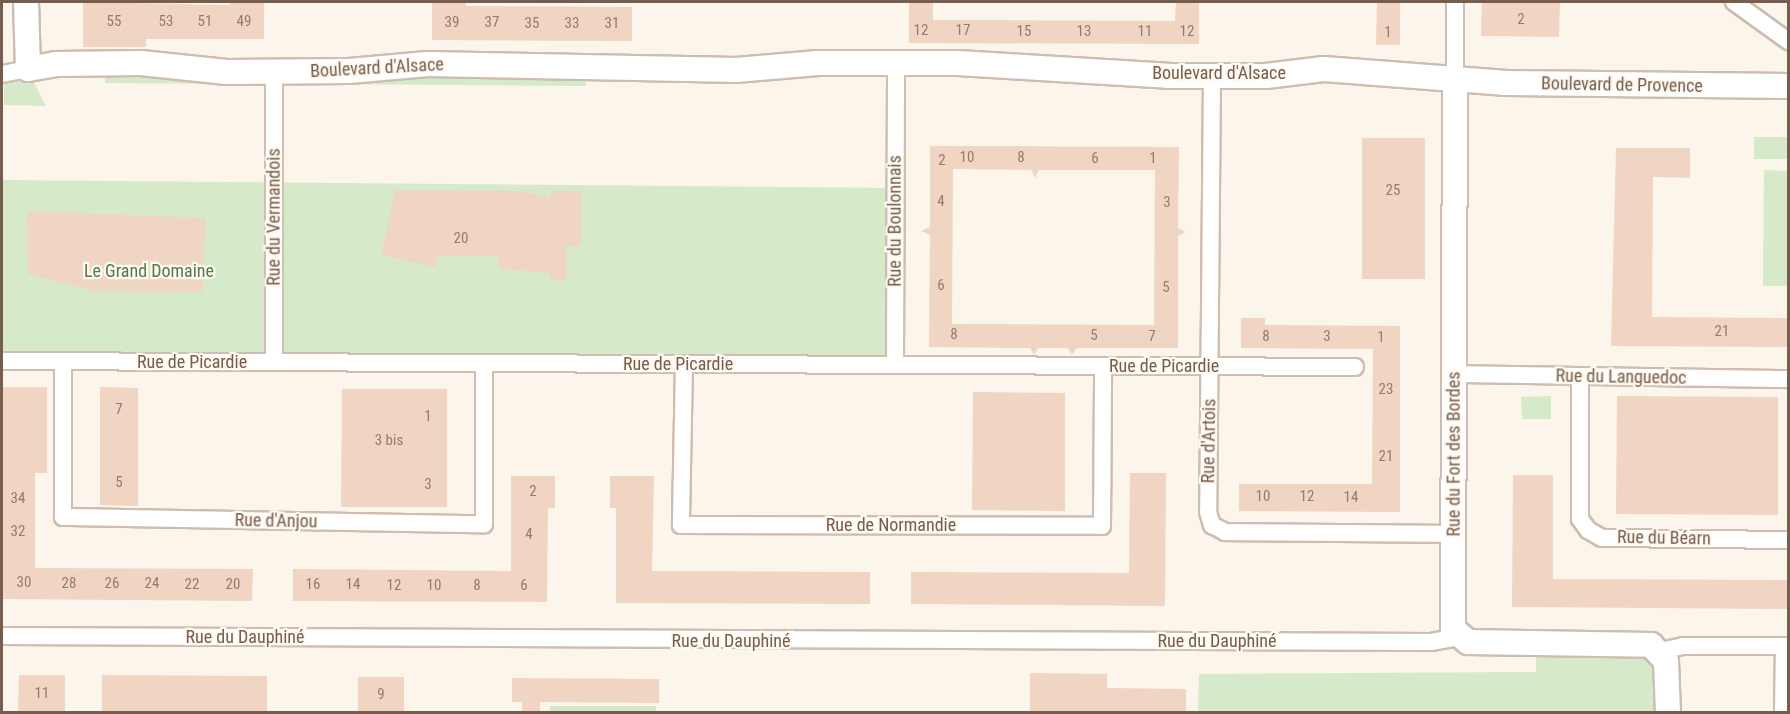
<!DOCTYPE html>
<meta charset="utf-8">
<style>
body{margin:0}
#map{position:relative;width:1790px;height:714px;overflow:hidden;background:#fcf5eb;font-family:"Roboto Condensed",sans-serif}
div>[style]{position:absolute}
.green>*{inset:0;background:#d6eac9}
.building>*{inset:0;background:#f0d5c3}
.roads{filter:drop-shadow(2px 0 #cebdb0) drop-shadow(-2px 0 #cebdb0) drop-shadow(0 2px #cebdb0) drop-shadow(0 -2px #cebdb0)}
.street>*{height:16px;margin:-8px;padding:0 8px;transform-origin:8px;border-radius:8px;background:#fff}
.secondary>*{height:24px;margin:-12px;padding:0 12px;transform-origin:12px;border-radius:12px;background:#fff}
span{translate:-50% -50%;white-space:nowrap;text-align:center;line-height:1.15;-webkit-text-stroke:4.5px #fef9f1;paint-order:stroke}
.number-label{font-size:15px;color:#947b6b}
.number-label span{-webkit-text-stroke-width:0}
.street-label{font-size:18px;color:#765d4e}
.park-label{font-size:18px;color:#567b46}
.frame{position:absolute;inset:0;border:3px solid #765d4e;pointer-events:none}
</style>
<div id="map">
<div class="green">
<i style="clip-path:polygon(105px 72px,234px 81px,234px 84px,105px 83px)"></i>
<i style="clip-path:polygon(405px 73px,586px 77px,586px 86px,326px 84px,326px 81px)"></i>
<i style="clip-path:polygon(33px 81px,46px 106px,4px 105px,4px 83px)"></i>
<i style="clip-path:polygon(1754px 137px,1788px 137px,1788px 159px,1754px 159px)"></i>
<i style="clip-path:polygon(1764px 170px,1788px 171px,1788px 286px,1763px 286px)"></i>
<i style="clip-path:polygon(2px 180px,896px 188px,895px 365px,2px 361px)"></i>
<i style="clip-path:polygon(1551px 396px,1551px 419px,1522px 419px,1521px 397px)"></i>
<i style="clip-path:polygon(1536px 642px,1651px 645px,1668px 712px,1198px 712px,1199px 674px,1536px 672px)"></i>
<i style="clip-path:polygon(550px 706px,656px 706px,656px 712px,550px 712px)"></i>
</div>
<div class="building">
<i style="clip-path:polygon(83px 2px,230px 5px,230px 2px,264px 2px,264px 39px,146px 39px,146px 47px,83px 47px)"></i>
<i style="clip-path:polygon(432px 2px,466px 2px,466px 6px,632px 7px,632px 41px,432px 40px)"></i>
<i style="clip-path:polygon(909px 2px,933px 2px,933px 20px,1175px 21px,1176px 2px,1199px 2px,1199px 44px,909px 43px)"></i>
<i style="clip-path:polygon(1377px 2px,1400px 2px,1400px 45px,1376px 45px)"></i>
<i style="clip-path:polygon(1482px 2px,1560px 2px,1559px 37px,1481px 36px)"></i>
<i style="clip-path:polygon(1362px 138px,1425px 138px,1425px 279px,1362px 279px)"></i>
<i style="clip-path:polygon(evenodd,930px 146px,1179px 147px,1178px 228px,1186px 232px,1178px 236px,1178px 348px,1077px 348px,1072px 355px,1068px 348px,1038px 348px,1034px 355px,1030px 348px,929px 347px,930px 235px,921px 231px,930px 227px,930px 146px,953px 169px,1031px 170px,1035px 178px,1039px 170px,1155px 170px,1154px 325px,952px 324px,953px 169px)"></i>
<i style="clip-path:polygon(1616px 148px,1690px 148px,1690px 178px,1653px 177px,1652px 317px,1788px 318px,1788px 347px,1611px 346px)"></i>
<i style="clip-path:polygon(395px 190px,520px 191px,550px 198px,551px 191px,581px 191px,581px 246px,566px 246px,566px 281px,550px 280px,550px 274px,498px 268px,499px 256px,438px 256px,435px 267px,381px 255px)"></i>
<i style="clip-path:polygon(27px 211px,206px 218px,202px 292px,92px 291px,28px 274px)"></i>
<i style="clip-path:polygon(1241px 318px,1265px 318px,1265px 325px,1400px 326px,1400px 512px,1239px 511px,1239px 484px,1372px 484px,1373px 349px,1241px 348px)"></i>
<i style="clip-path:polygon(2px 387px,47px 387px,47px 473px,35px 473px,35px 568px,253px 569px,252px 601px,2px 599px)"></i>
<i style="clip-path:polygon(100px 387px,138px 388px,138px 506px,100px 505px)"></i>
<i style="clip-path:polygon(342px 389px,447px 389px,447px 507px,341px 507px)"></i>
<i style="clip-path:polygon(973px 392px,1065px 393px,1065px 511px,972px 510px)"></i>
<i style="clip-path:polygon(1617px 396px,1778px 397px,1778px 515px,1616px 514px)"></i>
<i style="clip-path:polygon(1130px 473px,1166px 473px,1165px 606px,911px 604px,911px 572px,1129px 573px)"></i>
<i style="clip-path:polygon(1513px 475px,1553px 475px,1553px 579px,1788px 580px,1788px 609px,1512px 607px)"></i>
<i style="clip-path:polygon(511px 476px,555px 476px,555px 508px,548px 508px,547px 602px,293px 601px,293px 569px,511px 571px)"></i>
<i style="clip-path:polygon(610px 476px,654px 476px,652px 571px,870px 572px,870px 604px,616px 603px,616px 508px,610px 508px)"></i>
<i style="clip-path:polygon(1030px 673px,1107px 674px,1107px 688px,1186px 689px,1186px 712px,1030px 712px)"></i>
<i style="clip-path:polygon(19px 675px,65px 675px,65px 712px,18px 712px)"></i>
<i style="clip-path:polygon(102px 675px,267px 676px,267px 712px,102px 712px)"></i>
<i style="clip-path:polygon(358px 677px,404px 677px,404px 712px,358px 712px)"></i>
<i style="clip-path:polygon(512px 678px,659px 679px,659px 703px,540px 702px,540px 712px,522px 712px,522px 702px,512px 702px)"></i>
</div>
<div class="roads">
<div class="street">
<i style="left:1734px;top:2px;width:67px;rotate:35.8deg"></i>
<i style="left:2px;top:74px;width:26px;rotate:-11deg"></i>
<i style="left:1212px;top:76px;width:436px;rotate:90.5deg"></i>
<i style="left:1208px;top:512px;width:14px;rotate:73deg"></i>
<i style="left:1212px;top:525px;width:15px;rotate:28deg"></i>
<i style="left:1225px;top:532px;width:229px;rotate:0.5deg"></i>
<i style="left:1455px;top:77px;width:75px;rotate:-90deg"></i>
<i style="left:2px;top:361px;width:1353px;rotate:0.25deg"></i>
<i style="left:63px;top:361px;width:156px;rotate:90deg"></i>
<i style="left:63px;top:517px;width:421px;rotate:1deg"></i>
<i style="left:484px;top:524px;width:161px;rotate:-90deg"></i>
<i style="left:274px;top:362px;width:290px;rotate:-90deg"></i>
<i style="left:684px;top:364px;width:161px;rotate:91.1deg"></i>
<i style="left:681px;top:525px;width:421px;rotate:0.1deg"></i>
<i style="left:1102px;top:526px;width:160px;rotate:-89.6deg"></i>
<i style="left:895px;top:365px;width:289px;rotate:-89.8deg"></i>
<i style="left:1454px;top:374px;width:334px;rotate:0.9deg"></i>
<i style="left:1580px;top:378px;width:141px;rotate:90deg"></i>
<i style="left:1580px;top:519px;width:14px;rotate:54deg"></i>
<i style="left:1588px;top:530px;width:16px;rotate:30deg"></i>
<i style="left:1602px;top:538px;width:186px;rotate:0.6deg"></i>
<i style="left:2px;top:636px;width:1429px;rotate:0.24deg"></i>
<i style="left:1431px;top:642px;width:28px;rotate:-10deg"></i>
<i style="left:1660px;top:651px;width:24px;rotate:-12deg"></i>
<i style="left:1683px;top:646px;width:101px"></i>
<i style="left:1784px;top:646px;width:66px;rotate:90.9deg"></i>
</div>
<div class="secondary">
<i style="left:26px;top:2px;width:67px;rotate:88.3deg"></i>
<i style="left:28px;top:69px;width:28px;rotate:-10deg"></i>
<i style="left:56px;top:64px;width:85px;rotate:-0.7deg"></i>
<i style="left:141px;top:63px;width:86px;rotate:6deg"></i>
<i style="left:227px;top:72px;width:122px;rotate:-0.5deg"></i>
<i style="left:349px;top:71px;width:79px;rotate:-5.1deg"></i>
<i style="left:428px;top:64px;width:308px;rotate:1.1deg"></i>
<i style="left:736px;top:70px;width:82px;rotate:-4.9deg"></i>
<i style="left:818px;top:63px;width:140px"></i>
<i style="left:958px;top:63px;width:210px;rotate:3.5deg"></i>
<i style="left:1168px;top:76px;width:98px"></i>
<i style="left:1266px;top:76px;width:58px;rotate:-6.9deg"></i>
<i style="left:1324px;top:69px;width:183px;rotate:4.4deg"></i>
<i style="left:1506px;top:83px;width:282px;rotate:0.6deg"></i>
<i style="left:1455px;top:77px;width:552px;rotate:90.21deg"></i>
<i style="left:1453px;top:629px;width:20px;rotate:41deg"></i>
<i style="left:1468px;top:642px;width:183px;rotate:0.9deg"></i>
<i style="left:1651px;top:645px;width:22px;rotate:47deg"></i>
<i style="left:1666px;top:661px;width:51px;rotate:87.8deg"></i>
</div>
</div>
<div class="number-label">
<span style="left:1521px;top:20px">2</span>
<span style="left:114px;top:22px">55</span>
<span style="left:166px;top:22px">53</span>
<span style="left:205px;top:22px">51</span>
<span style="left:244px;top:22px">49</span>
<span style="left:452px;top:23px">39</span>
<span style="left:492px;top:23px">37</span>
<span style="left:532px;top:24px">35</span>
<span style="left:572px;top:24px">33</span>
<span style="left:612px;top:24px">31</span>
<span style="left:921px;top:31px">12</span>
<span style="left:963px;top:31px">17</span>
<span style="left:1024px;top:32px">15</span>
<span style="left:1084px;top:32px">13</span>
<span style="left:1145px;top:32px">11</span>
<span style="left:1187px;top:32px">12</span>
<span style="left:1388px;top:33px">1</span>
<span style="left:967px;top:158px">10</span>
<span style="left:1021px;top:158px">8</span>
<span style="left:1095px;top:159px">6</span>
<span style="left:1153px;top:159px">1</span>
<span style="left:942px;top:161px">2</span>
<span style="left:1393px;top:191px">25</span>
<span style="left:941px;top:202px">4</span>
<span style="left:1167px;top:203px">3</span>
<span style="left:461px;top:239px">20</span>
<span style="left:941px;top:286px">6</span>
<span style="left:1166px;top:288px">5</span>
<span style="left:1722px;top:332px">21</span>
<span style="left:954px;top:335px">8</span>
<span style="left:1094px;top:336px">5</span>
<span style="left:1152px;top:337px">7</span>
<span style="left:1266px;top:337px">8</span>
<span style="left:1327px;top:337px">3</span>
<span style="left:1381px;top:338px">1</span>
<span style="left:1386px;top:390px">23</span>
<span style="left:119px;top:410px">7</span>
<span style="left:428px;top:417px">1</span>
<span style="left:389px;top:441px">3 bis</span>
<span style="left:1386px;top:457px">21</span>
<span style="left:119px;top:483px">5</span>
<span style="left:428px;top:485px">3</span>
<span style="left:533px;top:492px">2</span>
<span style="left:1263px;top:497px">10</span>
<span style="left:1307px;top:497px">12</span>
<span style="left:1351px;top:498px">14</span>
<span style="left:18px;top:499px">34</span>
<span style="left:18px;top:532px">32</span>
<span style="left:529px;top:535px">4</span>
<span style="left:24px;top:583px">30</span>
<span style="left:69px;top:584px">28</span>
<span style="left:112px;top:584px">26</span>
<span style="left:152px;top:584px">24</span>
<span style="left:192px;top:585px">22</span>
<span style="left:233px;top:585px">20</span>
<span style="left:313px;top:585px">16</span>
<span style="left:353px;top:585px">14</span>
<span style="left:394px;top:586px">12</span>
<span style="left:434px;top:586px">10</span>
<span style="left:477px;top:586px">8</span>
<span style="left:524px;top:586px">6</span>
<span style="left:42px;top:694px">11</span>
<span style="left:381px;top:695px">9</span>
</div>
<div class="street-label">
<span style="left:377px;top:68px;rotate:-3deg">Boulevard d'Alsace</span>
<span style="left:1219px;top:73px">Boulevard d'Alsace</span>
<span style="left:1622px;top:85px;rotate:1deg">Boulevard de Provence</span>
<span style="left:274px;top:217px;rotate:-90deg">Rue du Vermandois</span>
<span style="left:895px;top:221px;rotate:-90deg">Rue du Boulonnais</span>
<span style="left:192px;top:362px">Rue de Picardie</span>
<span style="left:678px;top:364px">Rue de Picardie</span>
<span style="left:1164px;top:366px">Rue de Picardie</span>
<span style="left:1621px;top:377px;rotate:1deg">Rue du Languedoc</span>
<span style="left:1209px;top:441px;rotate:-89deg">Rue d'Artois</span>
<span style="left:1454px;top:454px;rotate:-90deg">Rue du Fort des Bordes</span>
<span style="left:276px;top:521px;rotate:1deg">Rue d'Anjou</span>
<span style="left:891px;top:525px">Rue de Normandie</span>
<span style="left:1664px;top:538px;rotate:1deg">Rue du Béarn</span>
<span style="left:245px;top:637px">Rue du Dauphiné</span>
<span style="left:731px;top:641px">Rue du Dauphiné</span>
<span style="left:1217px;top:641px">Rue du Dauphiné</span>
</div>
<div class="park-label">
<span style="left:149px;top:271px">Le Grand Domaine</span>
</div>
<div class="frame"></div>
</div>
